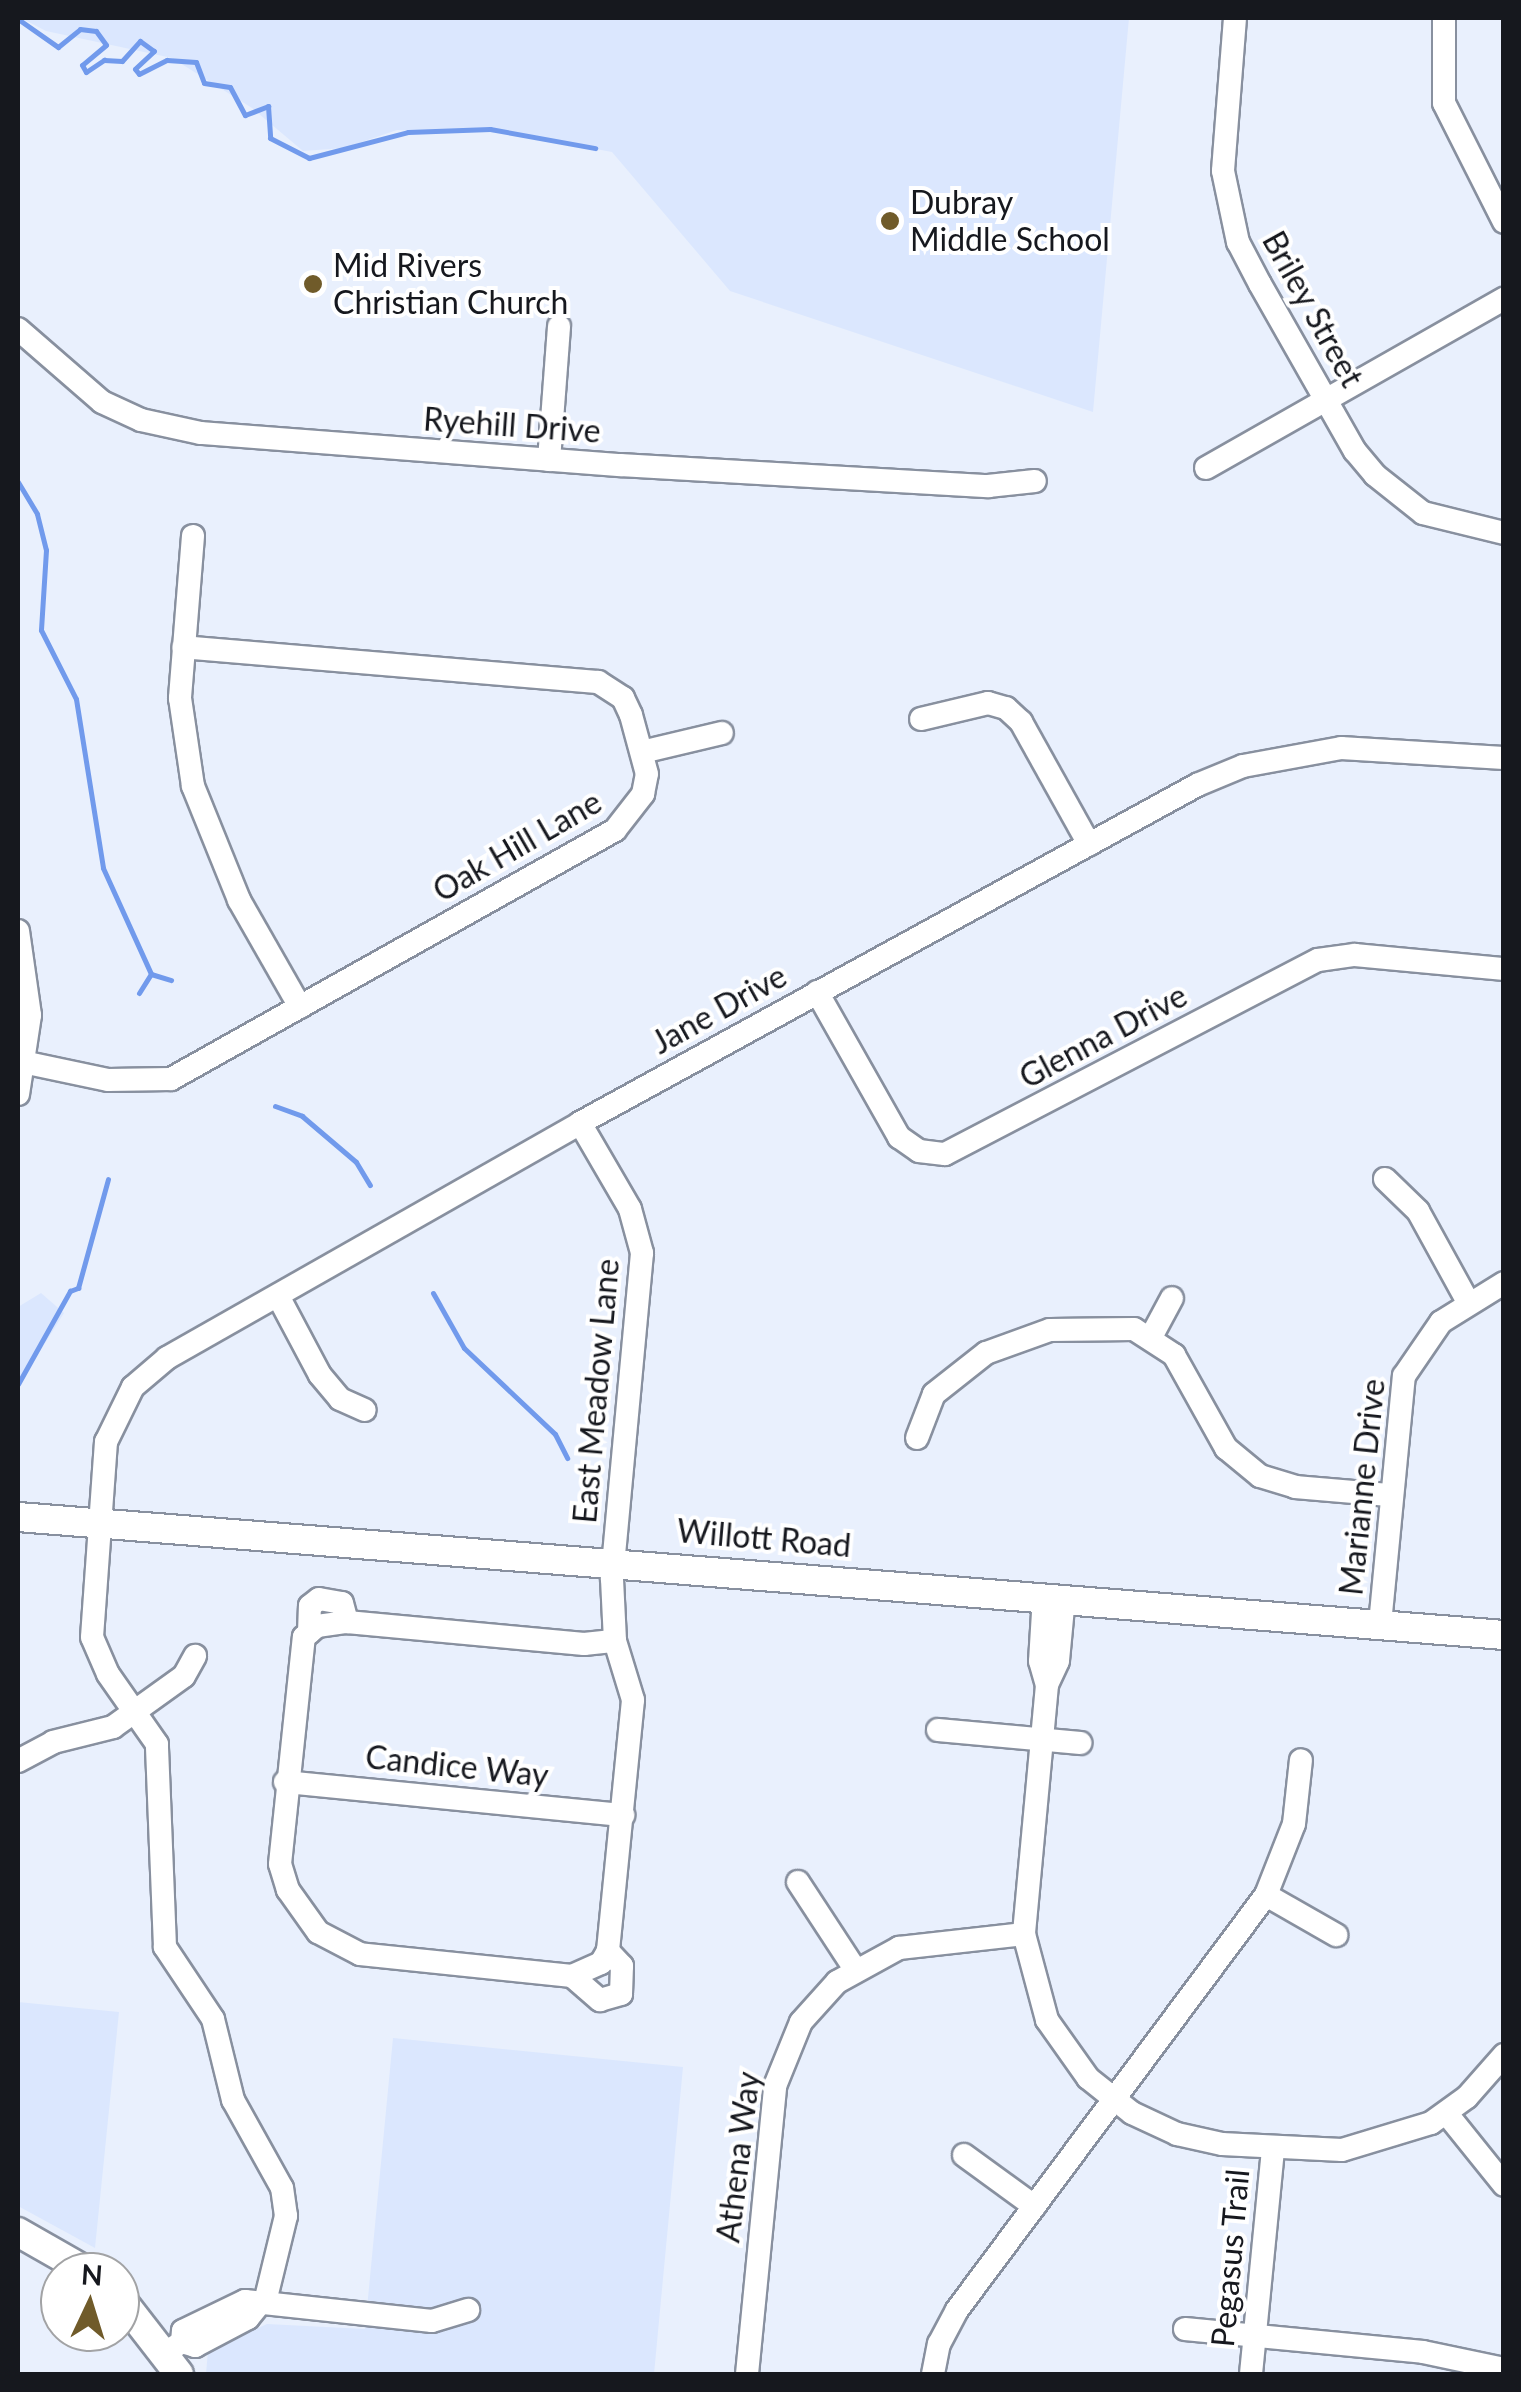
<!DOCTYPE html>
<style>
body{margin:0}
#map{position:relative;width:1521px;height:2392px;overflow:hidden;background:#e9f0fd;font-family:Lato,sans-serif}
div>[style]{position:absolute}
.built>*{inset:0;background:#dbe7fe}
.stream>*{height:5px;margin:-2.5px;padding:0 2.5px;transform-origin:2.5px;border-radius:2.5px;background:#719aec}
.roads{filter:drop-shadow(2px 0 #88909f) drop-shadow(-2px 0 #88909f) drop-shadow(0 2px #88909f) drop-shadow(0 -2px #88909f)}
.minor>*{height:22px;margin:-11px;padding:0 11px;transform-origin:11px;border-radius:11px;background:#fff}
.major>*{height:28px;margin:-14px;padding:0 14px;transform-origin:14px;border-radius:14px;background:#fff}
.dots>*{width:28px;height:28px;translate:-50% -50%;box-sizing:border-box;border:5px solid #fff;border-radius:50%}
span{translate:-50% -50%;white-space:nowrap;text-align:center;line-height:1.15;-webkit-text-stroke:8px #fff;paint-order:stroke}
.poi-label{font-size:32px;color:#16181e}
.left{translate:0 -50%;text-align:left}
.street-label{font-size:32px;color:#16181e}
.frame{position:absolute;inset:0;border:20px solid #16181e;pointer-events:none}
.north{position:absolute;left:40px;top:2252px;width:100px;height:100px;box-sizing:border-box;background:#fff;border:2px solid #a2a3a5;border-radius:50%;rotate:4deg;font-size:28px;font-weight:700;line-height:40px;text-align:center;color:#16181e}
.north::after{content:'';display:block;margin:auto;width:35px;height:45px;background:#705b2a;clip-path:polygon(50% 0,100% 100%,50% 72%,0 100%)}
</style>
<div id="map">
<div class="built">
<i style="clip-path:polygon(21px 18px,1129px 18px,1093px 412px,730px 291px,612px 152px,506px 132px,397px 130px,344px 148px,303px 151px,252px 108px,172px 58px,46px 31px)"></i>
<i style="clip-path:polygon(41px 1293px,64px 1313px,18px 1386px,18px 1307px)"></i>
<i style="clip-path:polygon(18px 2002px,119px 2012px,95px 2248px,18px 2206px)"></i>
<i style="clip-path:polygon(393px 2038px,683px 2067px,654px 2374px,206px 2374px,208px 2351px,267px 2324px,365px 2329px)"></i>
</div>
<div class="stream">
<i style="left:18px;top:19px;width:49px;rotate:35deg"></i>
<i style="left:58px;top:47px;width:28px;rotate:-39deg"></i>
<i style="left:80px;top:29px;width:16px;rotate:7deg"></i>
<i style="left:96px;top:31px;width:17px;rotate:54deg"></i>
<i style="left:106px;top:45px;width:31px;rotate:140deg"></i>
<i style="left:82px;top:65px;width:8px;rotate:60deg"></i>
<i style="left:86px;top:72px;width:22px;rotate:-34deg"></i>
<i style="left:104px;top:60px;width:18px;rotate:3deg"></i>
<i style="left:122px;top:61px;width:27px;rotate:-48deg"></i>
<i style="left:140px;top:41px;width:17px;rotate:36deg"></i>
<i style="left:154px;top:51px;width:26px;rotate:137deg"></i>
<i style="left:135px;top:69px;width:6px;rotate:51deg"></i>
<i style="left:139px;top:74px;width:31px;rotate:-27deg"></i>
<i style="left:167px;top:60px;width:29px;rotate:4deg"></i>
<i style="left:196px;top:62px;width:22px;rotate:69deg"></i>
<i style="left:204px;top:83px;width:26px;rotate:9deg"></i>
<i style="left:230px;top:87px;width:32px;rotate:62deg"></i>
<i style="left:245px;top:115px;width:25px;rotate:-21deg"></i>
<i style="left:268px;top:106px;width:32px;rotate:86deg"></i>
<i style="left:270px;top:138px;width:44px;rotate:27.1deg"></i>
<i style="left:309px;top:158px;width:102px;rotate:-14.7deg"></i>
<i style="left:408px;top:132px;width:82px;rotate:-2.1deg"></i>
<i style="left:490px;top:129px;width:107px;rotate:10.3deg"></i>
<i style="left:18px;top:482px;width:37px;rotate:59deg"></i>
<i style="left:37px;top:514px;width:37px;rotate:76deg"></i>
<i style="left:46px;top:550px;width:80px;rotate:93.6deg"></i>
<i style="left:41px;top:630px;width:77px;rotate:63.1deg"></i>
<i style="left:76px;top:699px;width:171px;rotate:80.9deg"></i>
<i style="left:103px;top:868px;width:116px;rotate:65.6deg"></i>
<i style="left:151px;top:974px;width:21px;rotate:17deg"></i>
<i style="left:139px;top:993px;width:22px;rotate:-58deg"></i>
<i style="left:275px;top:1106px;width:29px;rotate:20deg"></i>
<i style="left:302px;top:1116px;width:71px;rotate:40.4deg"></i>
<i style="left:356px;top:1162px;width:27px;rotate:59deg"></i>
<i style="left:433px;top:1293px;width:63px;rotate:60.6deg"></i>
<i style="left:464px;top:1348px;width:125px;rotate:43.4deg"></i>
<i style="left:555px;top:1434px;width:27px;rotate:63deg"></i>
<i style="left:18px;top:1384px;width:107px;rotate:-60.8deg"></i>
<i style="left:70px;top:1291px;width:9px;rotate:-21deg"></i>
<i style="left:78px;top:1288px;width:113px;rotate:-74.6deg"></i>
</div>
<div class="roads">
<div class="minor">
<i style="left:1235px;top:18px;width:153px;rotate:94.5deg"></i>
<i style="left:1223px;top:171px;width:73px;rotate:78.1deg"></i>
<i style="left:1238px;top:242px;width:47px;rotate:62.4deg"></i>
<i style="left:1260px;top:284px;width:192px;rotate:60.4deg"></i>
<i style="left:1355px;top:451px;width:31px;rotate:50deg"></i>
<i style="left:1375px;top:475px;width:61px;rotate:38.4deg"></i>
<i style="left:1423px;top:513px;width:83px;rotate:13.9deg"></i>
<i style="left:1444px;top:18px;width:85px;rotate:90deg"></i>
<i style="left:1444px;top:103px;width:133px;rotate:63.2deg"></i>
<i style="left:18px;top:329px;width:111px;rotate:41deg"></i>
<i style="left:102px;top:402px;width:43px;rotate:24.8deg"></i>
<i style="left:141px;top:420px;width:61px;rotate:12.2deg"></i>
<i style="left:201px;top:433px;width:420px;rotate:4.4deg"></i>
<i style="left:620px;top:465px;width:369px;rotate:3.3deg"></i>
<i style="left:988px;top:486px;width:47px;rotate:-6.1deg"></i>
<i style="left:549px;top:460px;width:134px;rotate:-85.7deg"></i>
<i style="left:1206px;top:468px;width:343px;rotate:-29.6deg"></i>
<i style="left:193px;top:536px;width:163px;rotate:94.6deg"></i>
<i style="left:180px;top:698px;width:89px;rotate:81.6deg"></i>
<i style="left:193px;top:786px;width:123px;rotate:68deg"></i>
<i style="left:239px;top:900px;width:123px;rotate:60.3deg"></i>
<i style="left:921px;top:719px;width:69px;rotate:-13.4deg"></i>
<i style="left:988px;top:703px;width:19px;rotate:16deg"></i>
<i style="left:1006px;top:708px;width:21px;rotate:43deg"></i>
<i style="left:1021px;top:722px;width:140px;rotate:60.9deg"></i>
<i style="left:642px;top:752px;width:82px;rotate:-13.4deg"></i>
<i style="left:18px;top:931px;width:85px;rotate:81.9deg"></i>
<i style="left:30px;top:1015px;width:80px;rotate:98.6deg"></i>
<i style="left:817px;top:992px;width:167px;rotate:60.5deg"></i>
<i style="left:899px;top:1137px;width:24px;rotate:35deg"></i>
<i style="left:919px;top:1151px;width:26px;rotate:7deg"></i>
<i style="left:945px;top:1154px;width:420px;rotate:-27.5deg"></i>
<i style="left:1318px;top:960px;width:37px;rotate:-8deg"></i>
<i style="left:1355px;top:955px;width:150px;rotate:5.4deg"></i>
<i style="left:18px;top:1061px;width:92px;rotate:11.9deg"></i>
<i style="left:108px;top:1080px;width:63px;rotate:-0.9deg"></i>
<i style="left:171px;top:1079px;width:509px;rotate:-29.28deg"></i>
<i style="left:615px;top:830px;width:46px;rotate:-52.1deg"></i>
<i style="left:643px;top:794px;width:20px;rotate:-79deg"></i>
<i style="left:647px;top:774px;width:61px;rotate:-105.2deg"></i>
<i style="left:631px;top:715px;width:19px;rotate:-115deg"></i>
<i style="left:623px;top:698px;width:30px;rotate:-147deg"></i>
<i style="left:598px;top:682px;width:416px;rotate:-175.2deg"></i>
<i style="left:580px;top:1123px;width:99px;rotate:59.8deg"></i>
<i style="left:630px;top:1209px;width:46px;rotate:74.7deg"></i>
<i style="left:642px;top:1253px;width:327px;rotate:95.3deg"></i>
<i style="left:612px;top:1579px;width:62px;rotate:87.2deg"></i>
<i style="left:615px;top:1641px;width:62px;rotate:73deg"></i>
<i style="left:633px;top:1700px;width:252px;rotate:95.7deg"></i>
<i style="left:608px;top:1951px;width:14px;rotate:120deg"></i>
<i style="left:601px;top:1963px;width:32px;rotate:156deg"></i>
<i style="left:572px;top:1976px;width:213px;rotate:-174.1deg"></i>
<i style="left:360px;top:1954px;width:47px;rotate:-152.4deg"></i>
<i style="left:318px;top:1932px;width:52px;rotate:-125.5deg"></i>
<i style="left:288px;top:1890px;width:27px;rotate:-107deg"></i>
<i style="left:280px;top:1864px;width:228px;rotate:-84deg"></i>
<i style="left:304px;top:1637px;width:17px;rotate:-40deg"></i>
<i style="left:317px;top:1626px;width:30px;rotate:-8deg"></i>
<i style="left:347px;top:1622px;width:238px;rotate:5.3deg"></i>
<i style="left:584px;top:1644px;width:31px;rotate:-6deg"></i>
<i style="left:1385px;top:1179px;width:46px;rotate:44.1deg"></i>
<i style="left:1418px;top:1211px;width:104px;rotate:61.2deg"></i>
<i style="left:278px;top:1296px;width:89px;rotate:62deg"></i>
<i style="left:320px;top:1375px;width:31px;rotate:50deg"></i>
<i style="left:340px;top:1399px;width:27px;rotate:24deg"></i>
<i style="left:1151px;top:1337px;width:44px;rotate:-61.7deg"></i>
<i style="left:917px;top:1438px;width:47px;rotate:-68.9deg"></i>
<i style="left:934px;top:1394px;width:66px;rotate:-38.3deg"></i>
<i style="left:986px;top:1353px;width:68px;rotate:-19.8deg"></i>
<i style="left:1050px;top:1330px;width:84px;rotate:-0.7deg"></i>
<i style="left:1134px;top:1329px;width:48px;rotate:33deg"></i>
<i style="left:1174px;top:1355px;width:107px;rotate:60.8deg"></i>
<i style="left:1226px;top:1448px;width:44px;rotate:39.5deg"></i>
<i style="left:1260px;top:1476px;width:37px;rotate:17deg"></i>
<i style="left:1295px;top:1487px;width:94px;rotate:4.9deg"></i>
<i style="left:1044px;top:1596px;width:65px;rotate:93.5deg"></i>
<i style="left:1040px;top:1661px;width:25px;rotate:74deg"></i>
<i style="left:1064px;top:1597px;width:64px;rotate:95.4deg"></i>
<i style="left:1058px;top:1661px;width:26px;rotate:115deg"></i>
<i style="left:1047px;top:1685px;width:250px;rotate:95.3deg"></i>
<i style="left:1024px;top:1934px;width:89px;rotate:75deg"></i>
<i style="left:1047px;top:2020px;width:71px;rotate:54.7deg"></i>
<i style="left:1088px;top:2078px;width:56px;rotate:38.5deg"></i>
<i style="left:1132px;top:2113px;width:50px;rotate:25deg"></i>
<i style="left:1177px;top:2134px;width:46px;rotate:12.5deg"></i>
<i style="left:1222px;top:2144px;width:120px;rotate:2.9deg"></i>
<i style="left:1342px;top:2150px;width:93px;rotate:-16.9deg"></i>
<i style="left:1431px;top:2123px;width:44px;rotate:-35.8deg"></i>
<i style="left:1467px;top:2097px;width:56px;rotate:-48.6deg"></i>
<i style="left:1380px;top:1624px;width:249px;rotate:-84.5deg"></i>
<i style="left:1404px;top:1376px;width:65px;rotate:-55.6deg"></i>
<i style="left:1441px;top:1322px;width:74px;rotate:-31.8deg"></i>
<i style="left:309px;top:1633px;width:27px;rotate:-88deg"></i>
<i style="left:310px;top:1606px;width:11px;rotate:-38deg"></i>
<i style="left:319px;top:1599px;width:23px;rotate:10deg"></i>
<i style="left:342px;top:1603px;width:20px;rotate:75deg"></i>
<i style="left:938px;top:1730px;width:143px;rotate:5.2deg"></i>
<i style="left:18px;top:1761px;width:40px;rotate:-28deg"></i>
<i style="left:53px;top:1742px;width:62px;rotate:-14deg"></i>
<i style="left:113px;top:1727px;width:87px;rotate:-35.7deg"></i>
<i style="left:184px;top:1676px;width:23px;rotate:-61deg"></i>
<i style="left:285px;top:1782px;width:340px;rotate:5.6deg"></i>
<i style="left:798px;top:1882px;width:104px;rotate:56.8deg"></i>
<i style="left:1266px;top:1895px;width:81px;rotate:29.7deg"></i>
<i style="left:572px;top:1976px;width:37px;rotate:41deg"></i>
<i style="left:600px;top:2000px;width:22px;rotate:-16deg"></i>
<i style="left:621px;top:1994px;width:28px;rotate:-88deg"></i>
<i style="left:622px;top:1966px;width:21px;rotate:-133deg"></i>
<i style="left:1447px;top:2114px;width:91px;rotate:51.2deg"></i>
<i style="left:964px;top:2155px;width:87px;rotate:36.1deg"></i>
<i style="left:265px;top:2302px;width:89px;rotate:-76.3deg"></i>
<i style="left:286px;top:2216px;width:28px;rotate:-98deg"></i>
<i style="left:282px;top:2188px;width:101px;rotate:-119.1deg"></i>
<i style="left:233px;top:2100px;width:83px;rotate:-103.9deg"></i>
<i style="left:213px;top:2019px;width:87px;rotate:-123.7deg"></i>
<i style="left:165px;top:1947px;width:203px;rotate:-92.3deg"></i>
<i style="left:157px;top:1744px;width:85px;rotate:-125deg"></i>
<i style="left:108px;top:1674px;width:40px;rotate:-113.4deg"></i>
<i style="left:92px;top:1637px;width:196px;rotate:-85.9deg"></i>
<i style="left:106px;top:1442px;width:61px;rotate:-63.9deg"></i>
<i style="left:133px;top:1387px;width:45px;rotate:-40.5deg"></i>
<i style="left:167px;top:1358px;width:475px;rotate:-29.6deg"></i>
<i style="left:580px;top:1123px;width:704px;rotate:-28.71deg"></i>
<i style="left:1197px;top:785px;width:50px;rotate:-22.4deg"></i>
<i style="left:1243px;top:766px;width:100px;rotate:-10.4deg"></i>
<i style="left:1341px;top:748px;width:163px;rotate:3.5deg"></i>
<i style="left:1185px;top:2329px;width:239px;rotate:5.5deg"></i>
<i style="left:1423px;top:2352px;width:83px;rotate:11.9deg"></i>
<i style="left:182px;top:2342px;width:14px;rotate:17deg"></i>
<i style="left:195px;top:2346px;width:60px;rotate:-27.8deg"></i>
<i style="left:248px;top:2318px;width:19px;rotate:-51deg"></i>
<i style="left:165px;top:2353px;width:20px;rotate:-33deg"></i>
<i style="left:182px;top:2342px;width:11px;rotate:-85deg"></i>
<i style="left:183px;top:2331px;width:69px;rotate:-25.8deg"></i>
<i style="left:245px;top:2301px;width:188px;rotate:6.1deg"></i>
<i style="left:432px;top:2321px;width:38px;rotate:-17deg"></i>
<i style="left:747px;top:2374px;width:289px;rotate:-84.4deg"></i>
<i style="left:775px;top:2086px;width:69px;rotate:-67.9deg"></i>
<i style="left:801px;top:2022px;width:54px;rotate:-48deg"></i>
<i style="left:837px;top:1982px;width:71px;rotate:-28.7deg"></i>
<i style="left:899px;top:1948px;width:126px;rotate:-6.4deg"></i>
<i style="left:933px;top:2374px;width:31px;rotate:-79deg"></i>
<i style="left:939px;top:2344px;width:38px;rotate:-62deg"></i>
<i style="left:957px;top:2310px;width:517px;rotate:-53.33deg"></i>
<i style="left:1266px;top:1895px;width:76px;rotate:-68.5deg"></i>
<i style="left:1294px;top:1824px;width:64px;rotate:-83.8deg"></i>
<i style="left:1251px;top:2374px;width:227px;rotate:-84.4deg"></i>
</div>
<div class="major">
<i style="left:18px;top:1517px;width:1491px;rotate:4.54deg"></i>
<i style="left:18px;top:2232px;width:81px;rotate:29.7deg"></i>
<i style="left:120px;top:2298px;width:96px;rotate:52.2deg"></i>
</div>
</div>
<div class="dots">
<i style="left:890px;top:221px;background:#705b2a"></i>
<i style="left:313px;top:284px;background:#705b2a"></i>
</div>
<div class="poi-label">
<span class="left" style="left:910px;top:221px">Dubray<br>Middle School</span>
<span class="left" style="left:333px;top:284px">Mid Rivers<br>Christian Church</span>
</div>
<div class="street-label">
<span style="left:1313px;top:309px;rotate:61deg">Briley Street</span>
<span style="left:512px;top:425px;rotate:4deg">Ryehill Drive</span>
<span style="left:517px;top:846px;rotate:-30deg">Oak Hill Lane</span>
<span style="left:719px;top:1009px;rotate:-29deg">Jane Drive</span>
<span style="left:1103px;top:1036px;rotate:-28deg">Glenna Drive</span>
<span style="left:596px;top:1391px;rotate:-85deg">East Meadow Lane</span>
<span style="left:1362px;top:1487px;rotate:-84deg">Marianne Drive</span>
<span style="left:764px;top:1538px;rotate:5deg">Willott Road</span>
<span style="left:457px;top:1766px;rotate:6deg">Candice Way</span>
<span style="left:738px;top:2157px;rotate:-83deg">Athena Way</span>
<span style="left:1230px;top:2258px;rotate:-85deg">Pegasus Trail</span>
</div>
<div class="frame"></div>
<div class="north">N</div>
</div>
